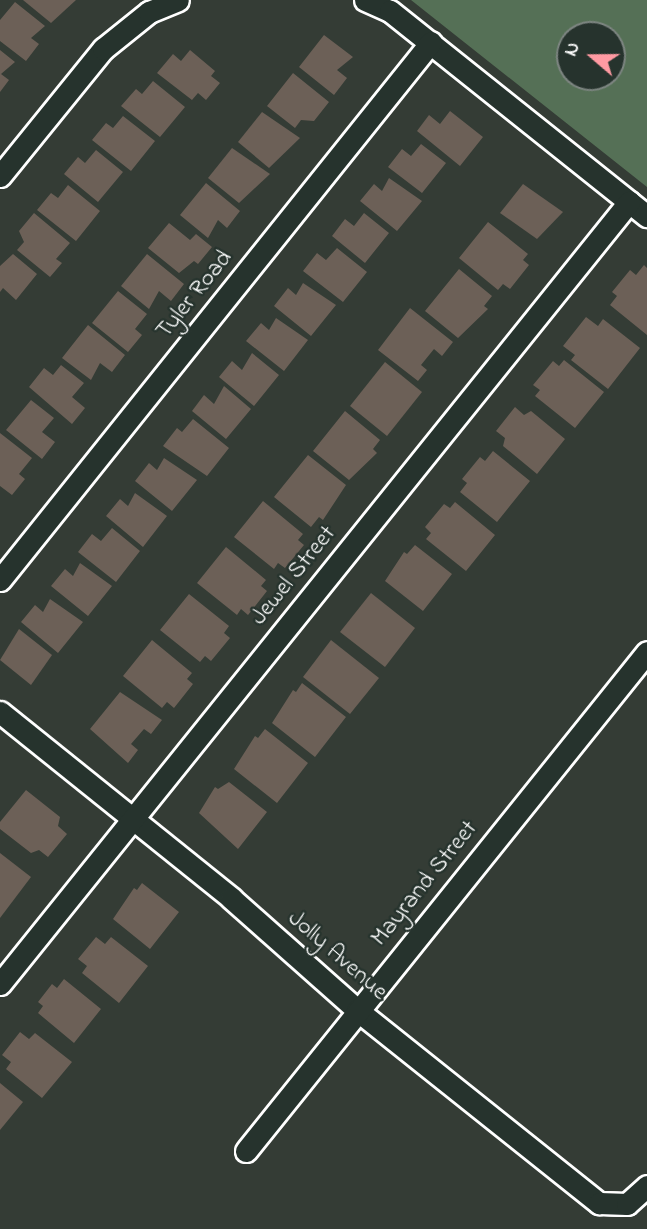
<!DOCTYPE html>
<style>
body{margin:0}
#map{position:relative;width:647px;height:1229px;overflow:hidden;background:#343c35;font-family:"Indie Flower",sans-serif}
div>[style]{position:absolute}
.green>*{inset:0;background:#557056}
.building>*{inset:0;background:#6c6057}
.roads{filter:drop-shadow(2px 0 #fff) drop-shadow(-2px 0 #fff) drop-shadow(0 2px #fff) drop-shadow(0 -2px #fff)}
.minor>*{height:21px;margin:-10.5px;padding:0 10.5px;transform-origin:10.5px;border-radius:10.5px;background:#26332d}
span{translate:-50% -50%;white-space:nowrap;text-align:center;line-height:1.15;-webkit-text-stroke:5px #26332d;paint-order:stroke}
.street-label{font-size:24px;color:#fff}
.north{position:absolute;left:556px;top:21px;width:70px;height:70px;box-sizing:border-box;background:#26332d;border:2px solid #7d8581;border-radius:50%;rotate:290deg;font-size:19px;font-weight:700;line-height:28px;text-align:center;color:#fff}
.north::after{content:'';display:block;margin:auto;width:24px;height:32px;background:#ff9aa2;clip-path:polygon(50% 0,100% 100%,50% 72%,0 100%)}
</style>
<div id="map">
<div class="green">
<i style="clip-path:polygon(evenodd,411px 0,647px 0,647px 187px,411px 0,612px 35px,612px 77px,570px 77px,570px 35px,612px 35px)"></i>
</div>
<div class="building">
<i style="clip-path:polygon(23px 0,76px 0,51px 23px)"></i>
<i style="clip-path:polygon(15px 2px,45px 26px,31px 38px,39px 44px,26px 61px,0 41px,0 20px)"></i>
<i style="clip-path:polygon(324px 35px,353px 57px,337px 70px,347px 78px,334px 95px,299px 67px)"></i>
<i style="clip-path:polygon(0 50px,15px 62px,1px 74px,9px 80px,0 92px)"></i>
<i style="clip-path:polygon(190px 50px,215px 71px,211px 76px,220px 83px,206px 100px,198px 93px,192px 100px,157px 73px,173px 54px,181px 61px)"></i>
<i style="clip-path:polygon(293px 73px,329px 102px,314px 121px,301px 120px,295px 128px,267px 106px)"></i>
<i style="clip-path:polygon(153px 81px,185px 107px,160px 137px,121px 106px,136px 89px,142px 94px)"></i>
<i style="clip-path:polygon(450px 111px,483px 137px,460px 166px,417px 131px,429px 115px,440px 124px)"></i>
<i style="clip-path:polygon(262px 112px,300px 138px,269px 168px,238px 142px)"></i>
<i style="clip-path:polygon(123px 116px,155px 141px,131px 171px,92px 140px,106px 123px,113px 128px)"></i>
<i style="clip-path:polygon(421px 144px,446px 163px,422px 193px,388px 167px,402px 149px,411px 156px)"></i>
<i style="clip-path:polygon(232px 148px,270px 174px,239px 203px,208px 178px)"></i>
<i style="clip-path:polygon(96px 150px,123px 172px,98px 202px,64px 174px,78px 157px,85px 163px)"></i>
<i style="clip-path:polygon(389px 178px,422px 201px,397px 231px,360px 201px,374px 184px,382px 191px)"></i>
<i style="clip-path:polygon(206px 183px,240px 211px,227px 228px,218px 220px,208px 238px,180px 215px)"></i>
<i style="clip-path:polygon(523px 184px,563px 212px,537px 239px,500px 213px)"></i>
<i style="clip-path:polygon(68px 185px,100px 211px,76px 241px,37px 210px,51px 193px,58px 198px)"></i>
<i style="clip-path:polygon(34px 213px,70px 243px,56px 259px,62px 263px,50px 277px,17px 250px,24px 242px,19px 231px)"></i>
<i style="clip-path:polygon(364px 213px,389px 233px,365px 263px,332px 236px,345px 219px,354px 226px)"></i>
<i style="clip-path:polygon(488px 222px,528px 254px,523px 260px,529px 265px,510px 289px,503px 284px,498px 290px,459px 258px)"></i>
<i style="clip-path:polygon(169px 223px,190px 240px,196px 234px,212px 247px,198px 264px,194px 261px,179px 273px,148px 248px)"></i>
<i style="clip-path:polygon(337px 248px,367px 272px,343px 302px,303px 271px,317px 253px,326px 260px)"></i>
<i style="clip-path:polygon(13px 254px,37px 274px,16px 300px,3px 288px,0 292px,0 266px)"></i>
<i style="clip-path:polygon(147px 254px,184px 284px,171px 301px,159px 291px,149px 309px,121px 286px)"></i>
<i style="clip-path:polygon(644px 265px,647px 268px,647px 335px,610px 305px,617px 296px,612px 292px,630px 270px,636px 275px)"></i>
<i style="clip-path:polygon(459px 269px,492px 296px,484px 306px,488px 309px,458px 338px,425px 311px)"></i>
<i style="clip-path:polygon(303px 283px,336px 305px,311px 336px,274px 306px,288px 288px,296px 295px)"></i>
<i style="clip-path:polygon(118px 291px,147px 314px,135px 329px,142px 335px,128px 352px,92px 323px)"></i>
<i style="clip-path:polygon(410px 308px,453px 342px,442px 356px,434px 349px,421px 365px,427px 370px,418px 381px,378px 350px)"></i>
<i style="clip-path:polygon(586px 317px,598px 326px,603px 319px,640px 348px,608px 389px,571px 360px,575px 355px,563px 346px)"></i>
<i style="clip-path:polygon(276px 318px,308px 340px,284px 371px,246px 341px,261px 323px,269px 330px)"></i>
<i style="clip-path:polygon(88px 325px,125px 355px,112px 372px,100px 363px,91px 380px,62px 358px)"></i>
<i style="clip-path:polygon(252px 353px,279px 375px,254px 406px,219px 377px,232px 361px,242px 370px)"></i>
<i style="clip-path:polygon(564px 360px,604px 392px,575px 428px,535px 396px,540px 390px,533px 385px,553px 361px,559px 366px)"></i>
<i style="clip-path:polygon(385px 362px,422px 392px,387px 436px,350px 406px)"></i>
<i style="clip-path:polygon(61px 365px,84px 383px,72px 397px,85px 408px,72px 424px,29px 387px,44px 368px,53px 375px)"></i>
<i style="clip-path:polygon(224px 386px,251px 409px,226px 439px,192px 411px,204px 395px,214px 404px)"></i>
<i style="clip-path:polygon(31px 400px,54px 418px,42px 432px,55px 442px,42px 459px,6px 430px)"></i>
<i style="clip-path:polygon(515px 407px,524px 415px,531px 411px,565px 439px,537px 474px,503px 446px,505px 438px,496px 431px)"></i>
<i style="clip-path:polygon(345px 411px,380px 440px,373px 449px,377px 453px,349px 480px,313px 451px)"></i>
<i style="clip-path:polygon(193px 419px,229px 448px,207px 476px,163px 446px,177px 428px,182px 432px)"></i>
<i style="clip-path:polygon(0 433px,32px 458px,19px 474px,25px 479px,12px 495px,0 486px)"></i>
<i style="clip-path:polygon(493px 451px,530px 481px,497px 522px,460px 492px,467px 483px,462px 479px,480px 457px,485px 461px)"></i>
<i style="clip-path:polygon(308px 455px,346px 485px,323px 520px,319px 517px,311px 527px,274px 497px)"></i>
<i style="clip-path:polygon(164px 458px,197px 480px,172px 511px,135px 481px,149px 463px,157px 470px)"></i>
<i style="clip-path:polygon(135px 493px,167px 516px,143px 547px,106px 516px,120px 499px,128px 506px)"></i>
<i style="clip-path:polygon(263px 501px,303px 534px,298px 540px,304px 545px,285px 568px,278px 563px,274px 569px,234px 537px)"></i>
<i style="clip-path:polygon(455px 502px,495px 535px,466px 571px,426px 539px,431px 533px,425px 527px,444px 504px,450px 508px)"></i>
<i style="clip-path:polygon(112px 528px,140px 551px,116px 582px,78px 552px,92px 534px,101px 541px)"></i>
<i style="clip-path:polygon(415px 545px,452px 574px,423px 611px,385px 581px,404px 552px,407px 554px)"></i>
<i style="clip-path:polygon(226px 547px,266px 580px,261px 586px,267px 591px,248px 615px,241px 609px,237px 615px,197px 583px)"></i>
<i style="clip-path:polygon(80px 563px,112px 586px,88px 616px,51px 586px,65px 569px,73px 576px)"></i>
<i style="clip-path:polygon(371px 593px,415px 628px,385px 667px,340px 632px)"></i>
<i style="clip-path:polygon(189px 594px,229px 626px,224px 633px,230px 638px,211px 661px,205px 656px,200px 662px,160px 630px)"></i>
<i style="clip-path:polygon(50px 599px,83px 622px,58px 653px,21px 622px,35px 605px,43px 612px)"></i>
<i style="clip-path:polygon(19px 629px,52px 655px,31px 685px,0 660px)"></i>
<i style="clip-path:polygon(152px 640px,192px 673px,187px 679px,193px 684px,174px 708px,167px 702px,162px 708px,123px 676px)"></i>
<i style="clip-path:polygon(331px 640px,379px 678px,350px 714px,303px 677px)"></i>
<i style="clip-path:polygon(302px 683px,346px 717px,315px 757px,272px 723px,293px 690px,296px 692px)"></i>
<i style="clip-path:polygon(120px 692px,162px 720px,151px 734px,144px 729px,131px 744px,138px 750px,128px 763px,90px 729px)"></i>
<i style="clip-path:polygon(265px 729px,308px 763px,277px 803px,234px 769px,255px 736px,258px 738px)"></i>
<i style="clip-path:polygon(229px 782px,267px 812px,238px 849px,199px 813px,215px 787px,218px 789px)"></i>
<i style="clip-path:polygon(26px 790px,60px 817px,58px 826px,67px 834px,48px 857px,39px 850px,31px 853px,0 829px,0 822px)"></i>
<i style="clip-path:polygon(0 853px,31px 877px,0 918px)"></i>
<i style="clip-path:polygon(142px 883px,179px 912px,150px 949px,113px 919px,134px 888px,137px 890px)"></i>
<i style="clip-path:polygon(96px 937px,105px 944px,111px 937px,148px 966px,119px 1003px,82px 973px,87px 966px,78px 959px)"></i>
<i style="clip-path:polygon(64px 979px,101px 1009px,74px 1043px,38px 1013px,43px 1006px,38px 1002px,52px 984px,57px 988px)"></i>
<i style="clip-path:polygon(20px 1032px,29px 1039px,35px 1033px,72px 1062px,42px 1098px,6px 1069px,11px 1062px,2px 1055px)"></i>
<i style="clip-path:polygon(0 1083px,23px 1102px,0 1130px)"></i>
</div>
<div class="roads">
<div class="minor">
<i style="left:365px;top:0;width:27px;rotate:24deg"></i>
<i style="left:390px;top:11px;width:329px;rotate:38.6deg"></i>
<i style="left:0;top:176px;width:164px;rotate:-51deg"></i>
<i style="left:103px;top:49px;width:59px;rotate:-38.8deg"></i>
<i style="left:149px;top:12px;width:31px;rotate:-22deg"></i>
<i style="left:0;top:580px;width:689px;rotate:-51.3deg"></i>
<i style="left:0;top:712px;width:297px;rotate:38.8deg"></i>
<i style="left:231px;top:898px;width:169px;rotate:41.6deg"></i>
<i style="left:357px;top:1010px;width:310px;rotate:38.6deg"></i>
<i style="left:599px;top:1203px;width:28px;rotate:2deg"></i>
<i style="left:627px;top:1204px;width:27px;rotate:-42deg"></i>
<i style="left:0;top:984px;width:1004px;rotate:-51.19deg"></i>
<i style="left:246px;top:1151px;width:640px;rotate:-51.21deg"></i>
</div>
</div>
<div class="street-label">
<span style="left:195px;top:295px;rotate:-51deg">Tyler Road</span>
<span style="left:294px;top:576px;rotate:-51deg">Jewel Street</span>
<span style="left:425px;top:884px;rotate:-51deg">Mayrand Street</span>
<span style="left:337px;top:956px;rotate:41deg">Jolly Avenue</span>
</div>
<div class="north">N</div>
</div>
